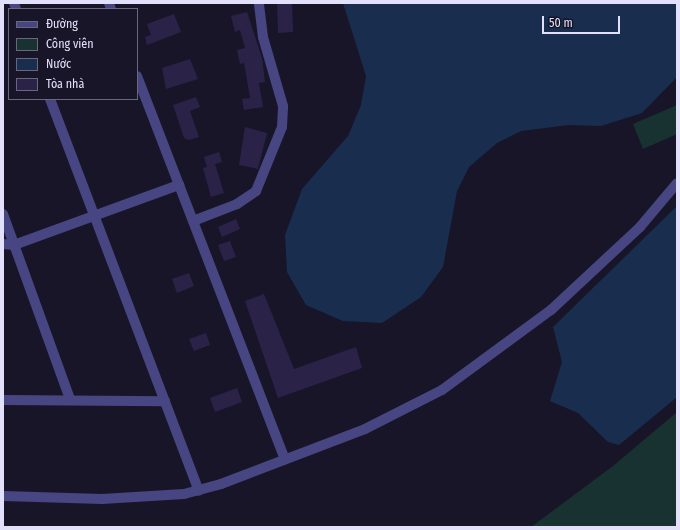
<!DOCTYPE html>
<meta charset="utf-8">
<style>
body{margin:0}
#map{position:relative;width:680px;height:530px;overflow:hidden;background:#181529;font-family:"Fira Sans Condensed",sans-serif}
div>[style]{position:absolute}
.green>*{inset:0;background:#183231}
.water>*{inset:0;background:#192e4e}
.building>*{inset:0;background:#2a2347}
.minor>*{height:10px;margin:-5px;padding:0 5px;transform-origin:5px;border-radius:5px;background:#474682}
span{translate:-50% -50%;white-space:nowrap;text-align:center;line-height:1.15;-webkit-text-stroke:3px #181529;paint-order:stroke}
.frame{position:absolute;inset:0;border:4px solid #e3e0fb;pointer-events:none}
.legend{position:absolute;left:8px;top:8px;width:130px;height:92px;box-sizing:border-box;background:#181529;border:1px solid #69667d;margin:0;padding:5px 7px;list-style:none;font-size:12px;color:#e3e0fb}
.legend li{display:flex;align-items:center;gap:8px;height:20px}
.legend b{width:20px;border:1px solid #69667d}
.scale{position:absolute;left:542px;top:16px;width:78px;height:18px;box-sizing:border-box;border:2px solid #e3e0fb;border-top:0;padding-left:5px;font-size:12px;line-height:14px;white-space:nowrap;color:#e3e0fb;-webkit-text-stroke:3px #181529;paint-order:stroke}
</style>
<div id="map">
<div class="green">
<i style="clip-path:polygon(677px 105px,677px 134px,643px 149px,633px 124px)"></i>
<i style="clip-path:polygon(677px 412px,677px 527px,531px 527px,613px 466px)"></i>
</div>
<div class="water">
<i style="clip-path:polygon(343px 3px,677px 3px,677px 77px,642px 113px,601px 126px,569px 125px,521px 131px,497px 143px,469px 167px,457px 191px,443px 267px,421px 297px,382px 323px,343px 321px,306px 305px,287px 272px,285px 235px,302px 189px,348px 136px,361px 105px,366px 76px)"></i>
<i style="clip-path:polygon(677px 206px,677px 397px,619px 445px,608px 442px,578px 413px,550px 401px,562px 362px,553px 327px)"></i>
</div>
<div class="building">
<i style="clip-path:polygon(277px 3px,292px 3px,293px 32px,278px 33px)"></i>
<i style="clip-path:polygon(247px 12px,262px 58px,265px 82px,259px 83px,263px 107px,244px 110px,242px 99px,250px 98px,244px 63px,240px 64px,237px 50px,245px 48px,240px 30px,235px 32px,231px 16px)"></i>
<i style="clip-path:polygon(174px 14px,181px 32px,147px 45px,145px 37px,151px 35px,147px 24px)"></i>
<i style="clip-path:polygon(190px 59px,198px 79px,166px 89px,162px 68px)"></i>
<i style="clip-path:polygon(196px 97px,200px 107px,190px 111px,199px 137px,189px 140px,184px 138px,173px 105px)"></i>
<i style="clip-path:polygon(245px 127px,267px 133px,258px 169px,239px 165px)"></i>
<i style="clip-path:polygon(219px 152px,222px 162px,215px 164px,224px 193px,211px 197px,203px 168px,207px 167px,204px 157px)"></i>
<i style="clip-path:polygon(236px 219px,240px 229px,222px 237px,218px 227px)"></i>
<i style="clip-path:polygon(230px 241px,236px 257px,224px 261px,218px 245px)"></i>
<i style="clip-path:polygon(189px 273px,194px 286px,177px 293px,172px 279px)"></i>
<i style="clip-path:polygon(264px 294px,294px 369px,356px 347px,362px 368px,278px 398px,245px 301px)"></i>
<i style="clip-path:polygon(206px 333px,210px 345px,194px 351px,189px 339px)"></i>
<i style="clip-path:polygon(237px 388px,242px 402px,215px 412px,210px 398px)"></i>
</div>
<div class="minor">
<i style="left:14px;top:3px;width:6px;rotate:72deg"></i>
<i style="left:109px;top:3px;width:6px;rotate:72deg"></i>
<i style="left:137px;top:76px;width:411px;rotate:68.9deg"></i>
<i style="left:50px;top:99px;width:419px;rotate:69.2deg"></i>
<i style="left:3px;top:214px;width:197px;rotate:70.1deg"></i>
<i style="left:193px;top:221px;width:47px;rotate:-21.1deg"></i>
<i style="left:237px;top:204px;width:23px;rotate:-34deg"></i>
<i style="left:256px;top:191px;width:69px;rotate:-67.9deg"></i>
<i style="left:282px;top:127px;width:21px;rotate:-87deg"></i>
<i style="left:283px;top:106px;width:72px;rotate:-106.2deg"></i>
<i style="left:263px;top:37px;width:34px;rotate:-97deg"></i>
<i style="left:3px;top:244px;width:11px;rotate:5deg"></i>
<i style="left:14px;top:245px;width:176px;rotate:-20deg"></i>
<i style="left:3px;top:400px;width:162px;rotate:0.4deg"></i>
<i style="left:3px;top:496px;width:99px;rotate:1.7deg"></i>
<i style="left:102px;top:499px;width:82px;rotate:-3.5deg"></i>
<i style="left:184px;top:494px;width:38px;rotate:-15deg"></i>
<i style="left:221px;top:484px;width:154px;rotate:-20.9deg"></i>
<i style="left:365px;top:429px;width:86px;rotate:-26.9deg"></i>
<i style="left:442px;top:390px;width:135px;rotate:-36.3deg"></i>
<i style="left:551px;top:310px;width:122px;rotate:-43deg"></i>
<i style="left:640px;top:227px;width:57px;rotate:-49.9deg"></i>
</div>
<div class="frame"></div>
<ul class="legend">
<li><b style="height:5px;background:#474682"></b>Đường</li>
<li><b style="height:11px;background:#183231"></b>Công viên</li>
<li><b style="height:11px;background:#192e4e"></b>Nước</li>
<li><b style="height:11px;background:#2a2347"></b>Tòa nhà</li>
</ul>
<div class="scale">50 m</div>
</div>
